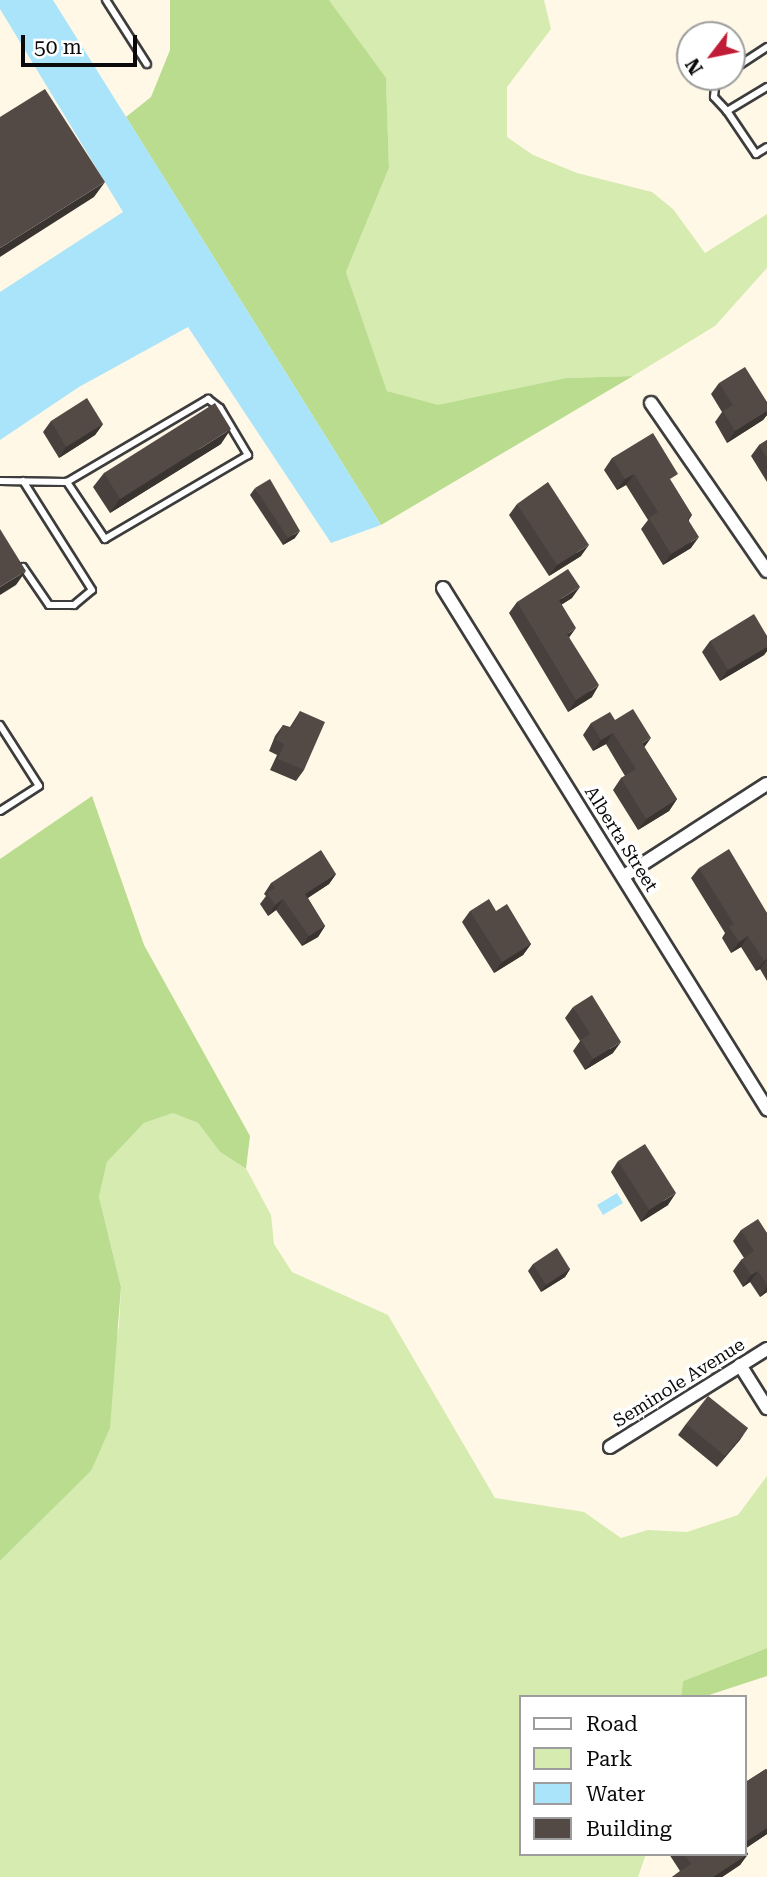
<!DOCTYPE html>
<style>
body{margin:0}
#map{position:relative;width:767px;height:1877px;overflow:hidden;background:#fff8e7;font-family:"Roboto Serif",serif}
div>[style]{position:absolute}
.green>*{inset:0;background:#d5ebb0}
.forest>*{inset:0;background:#badc8e}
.water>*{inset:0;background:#a9e4fa}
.roads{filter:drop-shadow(2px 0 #3d3d3d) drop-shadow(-2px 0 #3d3d3d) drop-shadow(0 2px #3d3d3d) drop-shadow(0 -2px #3d3d3d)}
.service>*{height:6px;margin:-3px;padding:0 3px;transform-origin:3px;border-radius:3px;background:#fff}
.minor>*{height:12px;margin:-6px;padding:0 6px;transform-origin:6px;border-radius:6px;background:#fff}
.wall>*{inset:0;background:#47403c}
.shaded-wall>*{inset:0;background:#3a3431}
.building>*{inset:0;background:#534a46}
span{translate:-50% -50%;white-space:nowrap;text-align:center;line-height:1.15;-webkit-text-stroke:7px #fff;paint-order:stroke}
.street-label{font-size:18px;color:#0a0a0a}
.legend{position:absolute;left:519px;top:1695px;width:228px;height:161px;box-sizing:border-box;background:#fff;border:2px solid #9d9d9d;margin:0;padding:9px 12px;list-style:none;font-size:21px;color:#0a0a0a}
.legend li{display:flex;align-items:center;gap:14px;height:35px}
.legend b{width:35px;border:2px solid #9d9d9d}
.north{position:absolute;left:676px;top:21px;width:70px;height:70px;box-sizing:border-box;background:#fff;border:2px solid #9d9d9d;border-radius:50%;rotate:238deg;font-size:19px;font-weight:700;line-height:28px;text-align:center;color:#0a0a0a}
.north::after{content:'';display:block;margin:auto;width:24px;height:32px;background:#c11c35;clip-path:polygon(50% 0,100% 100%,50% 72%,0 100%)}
.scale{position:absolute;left:21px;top:35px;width:116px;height:32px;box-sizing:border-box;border:4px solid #0a0a0a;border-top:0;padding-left:9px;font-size:21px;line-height:24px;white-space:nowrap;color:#0a0a0a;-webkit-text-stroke:5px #fff;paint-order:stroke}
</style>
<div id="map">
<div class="green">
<i style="clip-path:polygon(329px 0,544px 0,551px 29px,507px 87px,507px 137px,533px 155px,577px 173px,652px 192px,673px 209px,705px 253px,767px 214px,767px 268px,715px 326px,633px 376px,566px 378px,438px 406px,387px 391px,346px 272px,389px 168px,386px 79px)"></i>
<i style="clip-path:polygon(173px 1113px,198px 1123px,220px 1152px,247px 1170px,271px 1215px,274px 1244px,292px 1272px,388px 1315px,495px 1498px,584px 1512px,621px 1538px,648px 1530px,687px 1532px,738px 1515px,767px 1476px,767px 1648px,683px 1681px,681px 1697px,520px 1697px,520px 1854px,646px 1854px,638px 1877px,0 1877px,0 1561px,91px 1471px,119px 1326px,121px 1287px,99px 1197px,107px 1162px,144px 1123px)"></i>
</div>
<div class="forest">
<i style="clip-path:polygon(170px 0,329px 0,386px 78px,389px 168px,346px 272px,387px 391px,438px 405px,566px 378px,633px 376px,381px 525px,126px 117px,151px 97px,170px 50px)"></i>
<i style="clip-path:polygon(92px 796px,144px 945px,250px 1136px,246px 1169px,220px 1152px,198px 1123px,173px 1113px,144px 1123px,107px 1162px,99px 1197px,121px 1287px,110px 1428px,91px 1471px,0 1561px,0 859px)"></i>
<i style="clip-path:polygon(767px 1648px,767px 1676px,703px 1697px,681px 1697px,683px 1681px)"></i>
</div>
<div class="water">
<i style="clip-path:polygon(0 0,53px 0,381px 525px,331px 543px,188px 327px,79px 387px,0 440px,0 292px,123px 212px,0 9px)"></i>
<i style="clip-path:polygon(617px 1193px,623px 1203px,603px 1215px,597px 1205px)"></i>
</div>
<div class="roads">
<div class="service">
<i style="left:106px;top:0;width:76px;rotate:57.4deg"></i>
<i style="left:732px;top:70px;width:42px;rotate:-33.3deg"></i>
<i style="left:721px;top:77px;width:6px;rotate:149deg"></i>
<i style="left:716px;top:80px;width:17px;rotate:97deg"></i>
<i style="left:714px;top:97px;width:19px;rotate:47deg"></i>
<i style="left:767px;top:87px;width:47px;rotate:149deg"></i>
<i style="left:727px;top:111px;width:52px;rotate:56deg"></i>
<i style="left:756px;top:154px;width:13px;rotate:-32deg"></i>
<i style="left:0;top:481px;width:67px;rotate:0.9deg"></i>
<i style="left:67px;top:482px;width:164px;rotate:-30.5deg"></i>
<i style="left:208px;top:399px;width:15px;rotate:37deg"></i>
<i style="left:220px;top:408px;width:55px;rotate:59.2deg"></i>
<i style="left:248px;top:455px;width:166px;rotate:149.6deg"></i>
<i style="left:105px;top:539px;width:69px;rotate:-123.7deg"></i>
<i style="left:23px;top:567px;width:46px;rotate:55.6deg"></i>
<i style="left:49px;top:605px;width:25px"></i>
<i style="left:74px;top:605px;width:23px;rotate:-40deg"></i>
<i style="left:92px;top:590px;width:129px;rotate:-122.3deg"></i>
<i style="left:0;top:725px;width:72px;rotate:57.4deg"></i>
<i style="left:39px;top:786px;width:46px;rotate:147.3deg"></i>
</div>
<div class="minor">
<i style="left:651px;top:403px;width:204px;rotate:55.4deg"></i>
<i style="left:443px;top:588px;width:614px;rotate:58.12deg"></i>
<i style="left:624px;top:876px;width:170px;rotate:-32.8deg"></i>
<i style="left:740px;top:1365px;width:51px;rotate:57.9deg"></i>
<i style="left:610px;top:1447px;width:185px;rotate:-32deg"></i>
</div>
</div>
<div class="wall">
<i style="clip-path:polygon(719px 383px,767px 402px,767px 415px,763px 420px,727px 443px,715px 422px,722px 412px,711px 394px)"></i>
<i style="clip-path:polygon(51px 421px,103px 424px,95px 435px,59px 458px,43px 432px)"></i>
<i style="clip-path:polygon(767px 440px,767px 482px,751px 456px,759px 445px)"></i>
<i style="clip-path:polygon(221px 444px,110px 513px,93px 487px,104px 473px)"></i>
<i style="clip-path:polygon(612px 458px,672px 483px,692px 515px,689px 520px,691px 548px,663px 565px,641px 529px,648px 520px,626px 485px,617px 490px,604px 470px)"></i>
<i style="clip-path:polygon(255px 488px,295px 538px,283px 545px,250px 495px)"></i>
<i style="clip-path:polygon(517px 504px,581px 556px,549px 576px,509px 515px)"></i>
<i style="clip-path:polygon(572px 598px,561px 605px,569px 637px,592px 697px,568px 712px,509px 613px,517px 602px)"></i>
<i style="clip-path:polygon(767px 636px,767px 651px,764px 655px,720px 681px,702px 652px,710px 641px)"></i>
<i style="clip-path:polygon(300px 711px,304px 770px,296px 781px,270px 770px,277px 755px,269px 751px,275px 736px,283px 725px,290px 727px)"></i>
<i style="clip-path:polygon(615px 720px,644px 747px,677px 799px,669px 811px,638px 830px,613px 790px,621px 778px,625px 776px,606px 744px,593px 751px,583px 735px,591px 723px)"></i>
<i style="clip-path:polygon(699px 868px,767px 913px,767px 981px,760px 969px,756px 971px,741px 947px,731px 953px,722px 938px,725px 933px,691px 878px)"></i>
<i style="clip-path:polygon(336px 874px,329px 884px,308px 898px,325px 926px,318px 937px,302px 946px,276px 910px,268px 916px,260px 904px,266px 896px,264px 894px,271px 883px)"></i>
<i style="clip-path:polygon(470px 911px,496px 911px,531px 944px,523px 955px,494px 973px,462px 922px)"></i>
<i style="clip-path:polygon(573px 1007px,613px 1053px,585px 1070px,573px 1051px,580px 1041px,565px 1018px)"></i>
<i style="clip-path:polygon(618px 1161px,668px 1205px,641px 1222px,611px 1172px)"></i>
<i style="clip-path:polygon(741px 1230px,767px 1233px,767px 1292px,760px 1297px,750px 1282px,743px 1287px,733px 1271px,741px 1260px,744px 1258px,733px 1241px)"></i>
<i style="clip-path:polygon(533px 1264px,570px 1269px,565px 1277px,541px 1292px,528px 1271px)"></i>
<i style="clip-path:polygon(686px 1424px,748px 1428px,717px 1467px,678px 1435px)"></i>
<i style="clip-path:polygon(766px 1769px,767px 1770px,767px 1834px,745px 1849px,748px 1854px,740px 1865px,722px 1877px,672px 1877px,680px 1871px,669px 1854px,744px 1854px,744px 1783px)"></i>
</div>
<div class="shaded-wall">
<i style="clip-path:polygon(105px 182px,94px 197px,0 257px,0 248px)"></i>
<i style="clip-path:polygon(767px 411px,767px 415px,763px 420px,727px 443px,735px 431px)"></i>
<i style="clip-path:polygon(103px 424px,95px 435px,59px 458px,66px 447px)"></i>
<i style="clip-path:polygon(231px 429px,221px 444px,110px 513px,120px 499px)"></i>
<i style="clip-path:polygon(634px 474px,626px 485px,617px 490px,625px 479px)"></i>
<i style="clip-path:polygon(300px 531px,295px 538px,283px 545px,288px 538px)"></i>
<i style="clip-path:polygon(699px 537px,691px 548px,663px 565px,671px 554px)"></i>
<i style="clip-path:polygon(589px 545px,581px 556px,549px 576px,557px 565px)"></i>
<i style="clip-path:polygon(26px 571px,16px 585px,0 595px,0 587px)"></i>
<i style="clip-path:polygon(580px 587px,572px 598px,551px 611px,559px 600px)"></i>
<i style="clip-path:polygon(576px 628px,568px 639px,567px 634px)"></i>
<i style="clip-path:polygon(767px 647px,767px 651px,764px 655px,720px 681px,728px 670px)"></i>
<i style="clip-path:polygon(599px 685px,592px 697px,568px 712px,576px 700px)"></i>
<i style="clip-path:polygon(613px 733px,606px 744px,593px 751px,601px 740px)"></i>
<i style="clip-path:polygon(651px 738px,643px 749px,642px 743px)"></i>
<i style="clip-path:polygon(677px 799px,669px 811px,638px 830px,646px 819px)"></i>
<i style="clip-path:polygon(336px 874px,329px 884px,298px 904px,305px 894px)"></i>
<i style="clip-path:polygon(283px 899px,276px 910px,268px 916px,275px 905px)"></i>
<i style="clip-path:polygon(325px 926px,318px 937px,302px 946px,309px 936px)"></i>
<i style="clip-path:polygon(748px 936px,741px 947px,731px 953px,739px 942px)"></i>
<i style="clip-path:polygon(531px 944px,523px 955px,494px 973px,502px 962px)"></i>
<i style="clip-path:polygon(767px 959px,760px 969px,756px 971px,764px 961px)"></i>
<i style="clip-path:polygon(621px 1042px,613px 1053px,585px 1070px,593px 1059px)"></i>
<i style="clip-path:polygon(676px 1193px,668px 1205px,641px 1222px,649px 1210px)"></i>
<i style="clip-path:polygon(570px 1269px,565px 1277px,541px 1292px,546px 1285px)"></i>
<i style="clip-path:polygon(758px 1271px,750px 1282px,743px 1287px,751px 1275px)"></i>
<i style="clip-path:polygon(767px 1287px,767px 1292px,760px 1297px)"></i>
<i style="clip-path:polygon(748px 1428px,740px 1440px,717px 1467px,725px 1456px)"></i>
<i style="clip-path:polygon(767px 1828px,767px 1834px,744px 1849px,744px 1843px)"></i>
<i style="clip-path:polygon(748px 1854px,740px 1865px,722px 1877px,713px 1877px)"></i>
</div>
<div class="building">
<i style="clip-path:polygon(45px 89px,105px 182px,0 248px,0 117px)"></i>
<i style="clip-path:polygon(745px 367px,767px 402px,767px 411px,735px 431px,723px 411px,733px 405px,719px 383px)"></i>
<i style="clip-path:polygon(87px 398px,103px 424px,66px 447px,51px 421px)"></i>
<i style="clip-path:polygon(215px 403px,231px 429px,120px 499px,104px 473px)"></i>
<i style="clip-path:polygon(653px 433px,678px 474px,670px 479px,692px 515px,687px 518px,699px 537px,671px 554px,649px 518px,658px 512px,634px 474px,625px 479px,612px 458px)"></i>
<i style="clip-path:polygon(767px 440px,767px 458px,759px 445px)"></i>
<i style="clip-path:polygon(270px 479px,300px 531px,288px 538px,255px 488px)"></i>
<i style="clip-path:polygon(548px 482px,589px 545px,557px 565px,517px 504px)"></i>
<i style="clip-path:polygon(0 529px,26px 571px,0 587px)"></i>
<i style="clip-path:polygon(568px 569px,580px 587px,559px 600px,576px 628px,567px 634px,599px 685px,576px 700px,517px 602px)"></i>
<i style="clip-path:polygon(754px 614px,767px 636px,767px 647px,728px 670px,710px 641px)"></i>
<i style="clip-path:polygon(633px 709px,651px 738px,642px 743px,677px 799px,646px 819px,621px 778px,636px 769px,613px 733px,601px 740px,591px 723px,610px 712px,615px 720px)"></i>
<i style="clip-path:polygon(300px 711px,325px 722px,304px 770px,278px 759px,284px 744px,276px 740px,283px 725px,292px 728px)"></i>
<i style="clip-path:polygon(729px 849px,767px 913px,767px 958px,764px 961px,748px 936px,739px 942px,729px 927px,734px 924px,699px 868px)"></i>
<i style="clip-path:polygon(321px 850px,336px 874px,305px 894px,325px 926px,309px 936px,283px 899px,275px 905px,267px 893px,275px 888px,271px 883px)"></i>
<i style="clip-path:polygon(489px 899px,496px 911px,507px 904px,531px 944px,502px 962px,470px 911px)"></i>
<i style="clip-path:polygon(592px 995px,621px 1042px,593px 1059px,581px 1040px,590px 1034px,573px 1007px)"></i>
<i style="clip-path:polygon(645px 1144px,676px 1193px,649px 1210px,618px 1161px)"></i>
<i style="clip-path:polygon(758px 1219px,767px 1233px,767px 1285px,758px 1271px,751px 1275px,741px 1260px,754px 1251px,741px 1230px)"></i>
<i style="clip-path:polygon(557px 1248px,570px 1269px,546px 1285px,533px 1264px)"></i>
<i style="clip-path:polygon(708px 1396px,748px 1428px,725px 1456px,686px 1424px)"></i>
<i style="clip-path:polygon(766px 1769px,767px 1770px,767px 1828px,744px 1843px,744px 1783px)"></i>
<i style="clip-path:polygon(744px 1848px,748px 1854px,713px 1877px,672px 1877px,691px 1864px,684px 1854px,744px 1854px)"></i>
</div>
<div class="street-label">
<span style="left:621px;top:839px;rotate:58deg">Alberta Street</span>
<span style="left:679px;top:1383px;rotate:-32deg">Seminole Avenue</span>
</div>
<ul class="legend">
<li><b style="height:9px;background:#fff"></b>Road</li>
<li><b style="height:19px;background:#d5ebb0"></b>Park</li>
<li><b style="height:19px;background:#a9e4fa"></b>Water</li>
<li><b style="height:19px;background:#534a46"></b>Building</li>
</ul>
<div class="north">N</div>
<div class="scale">50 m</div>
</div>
